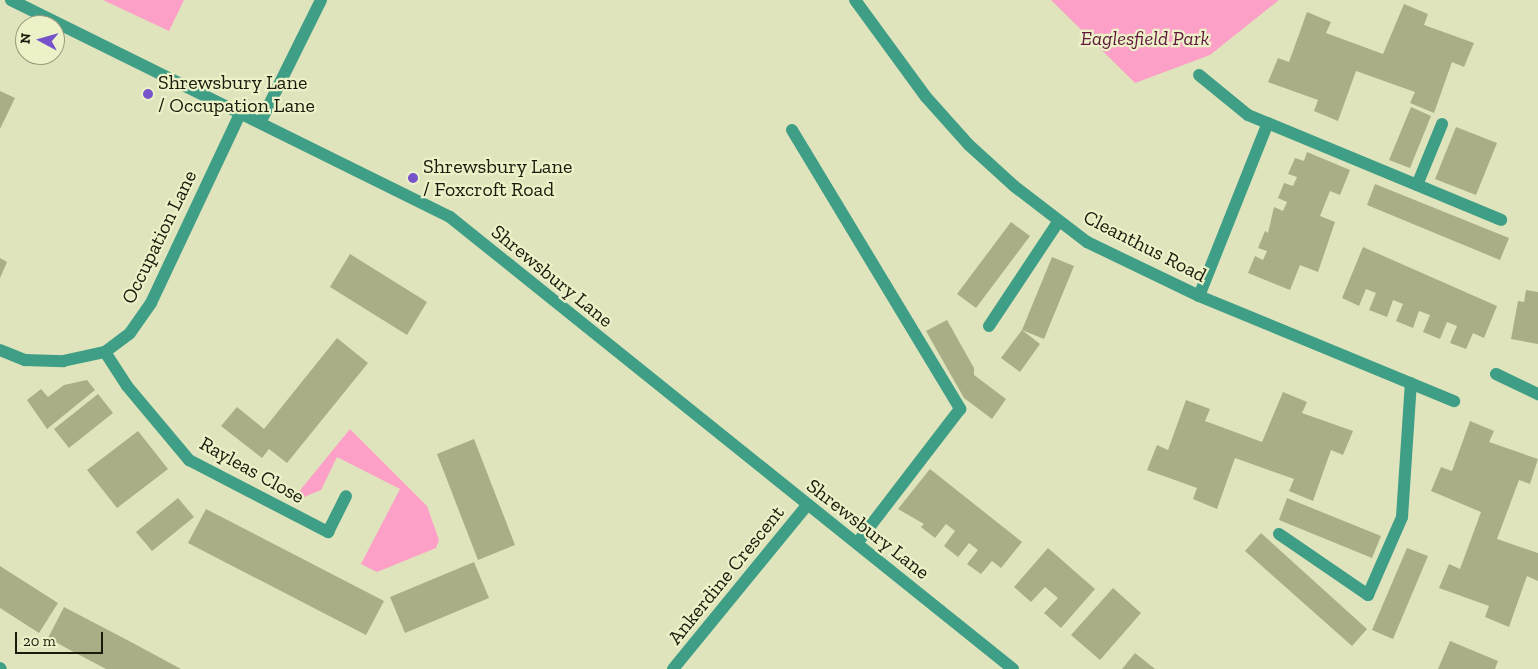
<!DOCTYPE html>
<style>
body{margin:0}
#map{position:relative;width:1538px;height:669px;overflow:hidden;background:#dfe4bc;font-family:"Zilla Slab",serif}
div>[style]{position:absolute}
.green>*{inset:0;background:#fca0c7}
.building>*{inset:0;background:#a9ae87}
.lane>*{height:12px;margin:-6px;padding:0 6px;transform-origin:6px;border-radius:6px;background:#3f9e86}
.street>*{height:12px;margin:-6px;padding:0 6px;transform-origin:6px;border-radius:6px;background:#3f9e86}
.dots>*{width:14px;height:14px;translate:-50% -50%;box-sizing:border-box;border:2px solid #ecf1c8;border-radius:50%}
span{translate:-50% -50%;white-space:nowrap;text-align:center;line-height:1.15;-webkit-text-stroke:4.5px #ecf1c8;paint-order:stroke}
.park-label{font-size:20px;color:#61183d;font-style:italic}
.poi-label{font-size:20px;color:#1a1b0c}
.left{translate:0 -50%;text-align:left}
.street-label{font-size:20px;color:#1a1b0c}
.north{position:absolute;left:15px;top:15px;width:50px;height:50px;box-sizing:border-box;background:#ecf1c8;border:1px solid #989b7d;border-radius:50%;rotate:276deg;font-size:14px;font-weight:700;line-height:20px;text-align:center;color:#1a1b0c}
.north::after{content:'';display:block;margin:auto;width:18px;height:22px;background:#7652cb;clip-path:polygon(50% 0,100% 100%,50% 72%,0 100%)}
.scale{position:absolute;left:15px;top:632px;width:88px;height:22px;box-sizing:border-box;border:2px solid #1a1b0c;border-top:0;padding-left:6px;font-size:15px;line-height:18px;white-space:nowrap;color:#1a1b0c;-webkit-text-stroke:4px #ecf1c8;paint-order:stroke}
</style>
<div id="map">
<div class="green">
<i style="clip-path:polygon(103px 0,184px 0,169px 31px)"></i>
<i style="clip-path:polygon(1051px 0,1279px 0,1210px 55px,1135px 83px)"></i>
<i style="clip-path:polygon(350px 429px,427px 506px,439px 540px,436px 548px,377px 572px,361px 564px,400px 489px,337px 457px,321px 490px,299px 499px,297px 494px)"></i>
</div>
<div class="building">
<i style="clip-path:polygon(1404px 4px,1428px 14px,1424px 25px,1474px 43px,1464px 67px,1452px 62px,1434px 113px,1410px 103px,1415px 92px,1356px 71px,1338px 121px,1314px 111px,1318px 100px,1268px 82px,1278px 58px,1289px 62px,1307px 12px,1331px 22px,1326px 33px,1383px 54px)"></i>
<i style="clip-path:polygon(0 91px,15px 98px,0 129px)"></i>
<i style="clip-path:polygon(1411px 107px,1431px 116px,1410px 168px,1389px 160px)"></i>
<i style="clip-path:polygon(1456px 127px,1497px 143px,1476px 195px,1435px 179px)"></i>
<i style="clip-path:polygon(1307px 152px,1350px 170px,1340px 195px,1330px 191px,1320px 216px,1335px 222px,1318px 272px,1300px 265px,1290px 290px,1248px 273px,1255px 256px,1263px 260px,1267px 251px,1258px 248px,1265px 231px,1268px 233px,1274px 207px,1283px 211px,1287px 202px,1278px 198px,1284px 183px,1293px 186px,1297px 177px,1288px 174px,1295px 158px,1304px 161px)"></i>
<i style="clip-path:polygon(1375px 184px,1509px 238px,1500px 260px,1367px 205px)"></i>
<i style="clip-path:polygon(1011px 222px,1030px 236px,976px 308px,957px 294px)"></i>
<i style="clip-path:polygon(1363px 247px,1497px 306px,1484px 338px,1473px 333px,1466px 349px,1450px 343px,1457px 326px,1447px 322px,1440px 339px,1423px 332px,1430px 315px,1419px 311px,1413px 328px,1396px 321px,1403px 304px,1393px 300px,1387px 317px,1369px 310px,1376px 293px,1366px 289px,1359px 306px,1342px 298px)"></i>
<i style="clip-path:polygon(350px 254px,427px 302px,407px 335px,330px 287px)"></i>
<i style="clip-path:polygon(1052px 257px,1074px 266px,1044px 339px,1022px 330px)"></i>
<i style="clip-path:polygon(0 258px,7px 262px,0 278px)"></i>
<i style="clip-path:polygon(1526px 290px,1538px 292px,1538px 344px,1511px 339px,1518px 301px,1524px 302px)"></i>
<i style="clip-path:polygon(947px 320px,974px 368px,974px 375px,1006px 399px,992px 419px,964px 398px,926px 331px)"></i>
<i style="clip-path:polygon(1022px 330px,1040px 344px,1020px 372px,1001px 358px)"></i>
<i style="clip-path:polygon(337px 338px,368px 363px,287px 463px,269px 449px,262px 458px,221px 426px,237px 407px,264px 429px)"></i>
<i style="clip-path:polygon(87px 380px,95px 390px,47px 429px,27px 400px,41px 389px,48px 397px,64px 385px)"></i>
<i style="clip-path:polygon(1283px 392px,1307px 402px,1302px 413px,1353px 431px,1343px 455px,1331px 450px,1313px 501px,1289px 491px,1294px 479px,1235px 458px,1217px 509px,1193px 499px,1197px 488px,1147px 470px,1157px 445px,1168px 450px,1186px 400px,1210px 409px,1205px 421px,1262px 442px)"></i>
<i style="clip-path:polygon(98px 394px,113px 413px,69px 448px,54px 429px)"></i>
<i style="clip-path:polygon(1470px 421px,1494px 431px,1489px 442px,1538px 459px,1530px 484px,1519px 480px,1497px 539px,1538px 553px,1538px 581px,1527px 576px,1509px 627px,1485px 617px,1489px 606px,1439px 588px,1449px 564px,1460px 569px,1481px 512px,1431px 491px,1441px 467px,1452px 471px)"></i>
<i style="clip-path:polygon(138px 431px,168px 469px,117px 508px,87px 470px)"></i>
<i style="clip-path:polygon(474px 439px,515px 545px,478px 560px,437px 454px)"></i>
<i style="clip-path:polygon(930px 469px,1022px 542px,1001px 568px,992px 561px,981px 574px,967px 564px,978px 550px,969px 543px,958px 557px,944px 546px,955px 531px,946px 524px,935px 538px,921px 527px,924px 524px,898px 509px)"></i>
<i style="clip-path:polygon(178px 498px,194px 517px,152px 551px,136px 532px)"></i>
<i style="clip-path:polygon(1287px 498px,1381px 536px,1372px 558px,1279px 520px)"></i>
<i style="clip-path:polygon(206px 509px,384px 601px,366px 635px,188px 543px)"></i>
<i style="clip-path:polygon(1261px 533px,1367px 629px,1352px 646px,1245px 551px)"></i>
<i style="clip-path:polygon(1048px 548px,1095px 589px,1061px 628px,1044px 613px,1058px 598px,1045px 587px,1031px 602px,1014px 587px)"></i>
<i style="clip-path:polygon(1407px 548px,1428px 556px,1393px 639px,1372px 630px)"></i>
<i style="clip-path:polygon(474px 562px,489px 598px,405px 633px,390px 597px)"></i>
<i style="clip-path:polygon(0 566px,58px 603px,39px 633px,0 608px)"></i>
<i style="clip-path:polygon(1113px 588px,1141px 613px,1100px 660px,1071px 635px)"></i>
<i style="clip-path:polygon(64px 607px,131px 642px,181px 669px,106px 669px,70px 650px,48px 638px)"></i>
<i style="clip-path:polygon(1450px 641px,1498px 661px,1495px 669px,1438px 669px)"></i>
<i style="clip-path:polygon(1135px 653px,1155px 669px,1122px 669px)"></i>
</div>
<div class="lane">
<i style="left:1199px;top:75px;width:63px;rotate:39.2deg"></i>
<i style="left:1248px;top:115px;width:274px;rotate:22.5deg"></i>
<i style="left:792px;top:130px;width:326px;rotate:58.9deg"></i>
<i style="left:960px;top:409px;width:169px;rotate:127.5deg"></i>
<i style="left:1417px;top:185px;width:66px;rotate:-67.7deg"></i>
<i style="left:989px;top:326px;width:125px;rotate:-56.4deg"></i>
<i style="left:1279px;top:534px;width:108px;rotate:34.4deg"></i>
<i style="left:1368px;top:595px;width:85px;rotate:-66.4deg"></i>
<i style="left:1402px;top:517px;width:134px;rotate:-86.2deg"></i>
</div>
<div class="street">
<i style="left:11px;top:0;width:490px;rotate:26.3deg"></i>
<i style="left:450px;top:217px;width:722px;rotate:38.76deg"></i>
<i style="left:855px;top:0;width:120px;rotate:53.8deg"></i>
<i style="left:926px;top:97px;width:64px;rotate:48.1deg"></i>
<i style="left:969px;top:145px;width:61px;rotate:42.3deg"></i>
<i style="left:1014px;top:186px;width:92px;rotate:37.5deg"></i>
<i style="left:1087px;top:242px;width:124px;rotate:25.7deg"></i>
<i style="left:1199px;top:296px;width:276px;rotate:22.4deg"></i>
<i style="left:261px;top:121px;width:135px;rotate:-63.6deg"></i>
<i style="left:1199px;top:296px;width:186px;rotate:-68.3deg"></i>
<i style="left:0;top:350px;width:27px;rotate:22deg"></i>
<i style="left:25px;top:360px;width:38px;rotate:2deg"></i>
<i style="left:63px;top:361px;width:43px;rotate:-12.1deg"></i>
<i style="left:105px;top:352px;width:31px;rotate:-37deg"></i>
<i style="left:130px;top:333px;width:37px;rotate:-55deg"></i>
<i style="left:151px;top:303px;width:211px;rotate:-64.8deg"></i>
<i style="left:105px;top:352px;width:40px;rotate:57.1deg"></i>
<i style="left:127px;top:386px;width:97px;rotate:50deg"></i>
<i style="left:189px;top:460px;width:157px;rotate:27.4deg"></i>
<i style="left:328px;top:532px;width:40px;rotate:-63.4deg"></i>
<i style="left:1496px;top:374px;width:47px;rotate:25.5deg"></i>
<i style="left:0;top:668px;width:1px;rotate:45deg"></i>
<i style="left:673px;top:669px;width:212px;rotate:-50.7deg"></i>
</div>
<div class="dots">
<i style="left:148px;top:94px;background:#7652cb"></i>
<i style="left:413px;top:178px;background:#7652cb"></i>
</div>
<div class="park-label">
<span style="left:1145px;top:38px">Eaglesfield Park</span>
</div>
<div class="poi-label">
<span class="left" style="left:158px;top:94px">Shrewsbury Lane<br>/ Occupation Lane</span>
<span class="left" style="left:423px;top:178px">Shrewsbury Lane<br>/ Foxcroft Road</span>
</div>
<div class="street-label">
<span style="left:159px;top:237px;rotate:-64deg">Occupation Lane</span>
<span style="left:1145px;top:246px;rotate:27deg">Cleanthus Road</span>
<span style="left:552px;top:276px;rotate:39deg">Shrewsbury Lane</span>
<span style="left:252px;top:470px;rotate:29deg">Rayleas Close</span>
<span style="left:868px;top:529px;rotate:38deg">Shrewsbury Lane</span>
<span style="left:726px;top:575px;rotate:-51deg">Ankerdine Crescent</span>
</div>
<div class="north">N</div>
<div class="scale">20 m</div>
</div>
